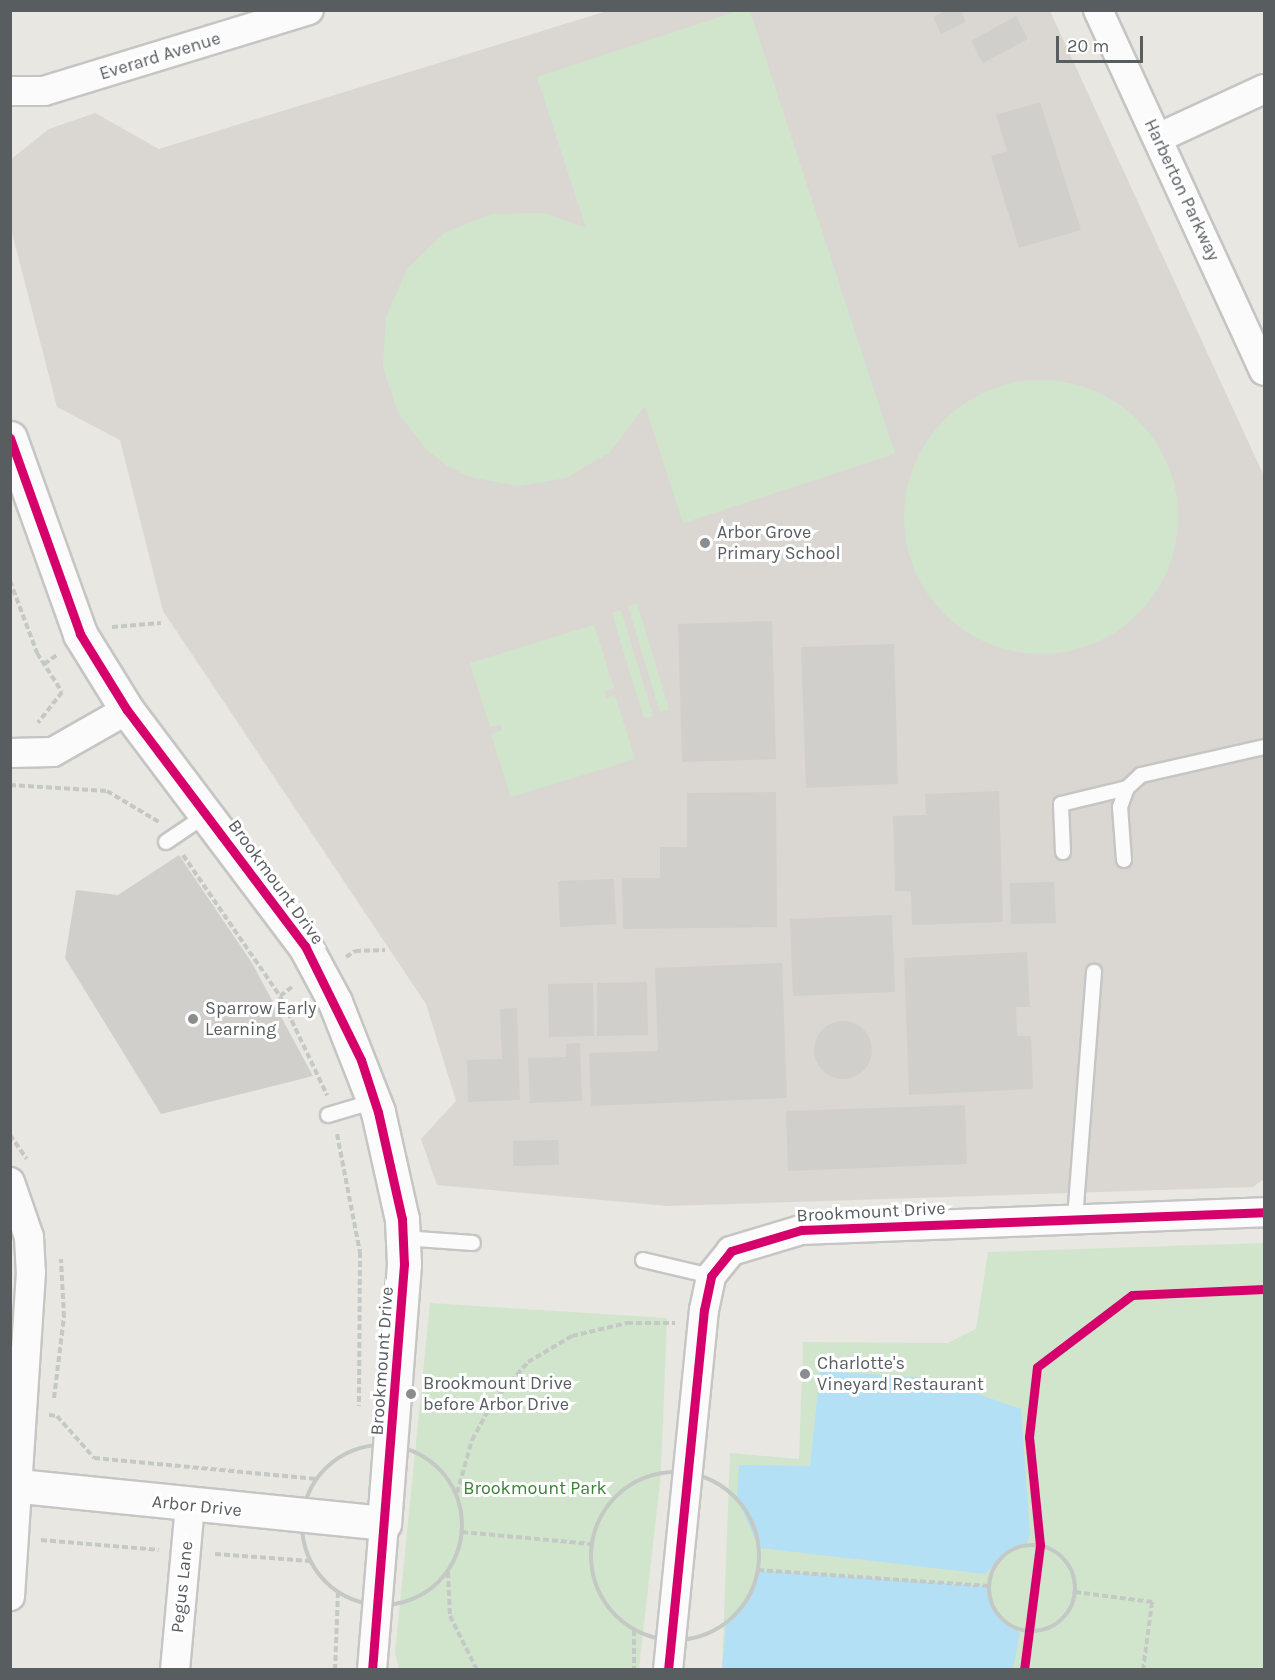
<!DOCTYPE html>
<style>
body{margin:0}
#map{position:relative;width:1275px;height:1680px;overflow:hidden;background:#e8e7e2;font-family:Karla,sans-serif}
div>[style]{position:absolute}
.education>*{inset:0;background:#dad7d2}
.green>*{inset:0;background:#d1e5cd}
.round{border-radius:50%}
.water>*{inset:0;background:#b4e0f5}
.building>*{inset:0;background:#d0cfcc}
.path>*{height:4px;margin-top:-2px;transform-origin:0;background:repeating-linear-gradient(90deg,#c4c9c5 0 6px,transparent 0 9px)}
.path>.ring{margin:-2px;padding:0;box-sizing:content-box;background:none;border:4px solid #c4c9c5;border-radius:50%}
.roads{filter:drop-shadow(2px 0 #c5c5c4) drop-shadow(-2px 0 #c5c5c4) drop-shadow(0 2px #c5c5c4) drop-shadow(0 -2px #c5c5c4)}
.lane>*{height:14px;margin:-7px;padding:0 7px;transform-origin:7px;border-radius:7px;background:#fcfbfb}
.street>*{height:28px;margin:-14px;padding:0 14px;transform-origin:14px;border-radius:14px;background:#fcfbfb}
.secondary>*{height:33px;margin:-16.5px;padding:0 16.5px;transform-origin:16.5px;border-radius:16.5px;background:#fcfbfb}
.cycleway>*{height:9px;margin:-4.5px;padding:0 4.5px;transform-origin:4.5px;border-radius:4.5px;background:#d6006c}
.dots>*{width:16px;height:16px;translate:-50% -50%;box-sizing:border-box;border:3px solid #fff;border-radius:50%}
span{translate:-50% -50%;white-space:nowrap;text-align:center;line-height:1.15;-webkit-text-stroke:6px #fff;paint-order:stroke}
.street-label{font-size:18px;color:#585d60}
.poi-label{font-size:18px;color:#585d60}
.left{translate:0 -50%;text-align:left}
.park-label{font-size:18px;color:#398236}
.frame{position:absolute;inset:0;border:12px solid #585d60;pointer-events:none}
.scale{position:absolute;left:1056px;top:36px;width:87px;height:27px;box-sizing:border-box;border:3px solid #585d60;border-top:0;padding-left:8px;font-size:18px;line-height:21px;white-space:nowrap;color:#585d60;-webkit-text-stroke:4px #fff;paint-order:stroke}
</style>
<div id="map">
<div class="education">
<i style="clip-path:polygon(607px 11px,1050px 11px,1264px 476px,1264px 1179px,1253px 1187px,668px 1206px,437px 1185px,421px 1139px,456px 1101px,426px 1004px,163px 611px,120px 440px,57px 407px,11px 229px,10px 160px,49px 129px,95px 113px,159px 149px)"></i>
</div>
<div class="green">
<i style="clip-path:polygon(741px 10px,750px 11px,895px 454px,683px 523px,645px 406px,610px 452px,566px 478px,518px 486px,470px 477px,448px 466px,428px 451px,398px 413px,383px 367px,386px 317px,407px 269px,444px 233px,492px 214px,544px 213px,586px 228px,537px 77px)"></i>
<i class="round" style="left:904px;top:380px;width:274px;height:274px"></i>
<i style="clip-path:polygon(637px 603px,669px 709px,660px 712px,628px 606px)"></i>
<i style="clip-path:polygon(621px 610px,653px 716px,644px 718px,612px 613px)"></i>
<i style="clip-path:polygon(594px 625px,614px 688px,604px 692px,606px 698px,615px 695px,635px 759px,511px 797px,491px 734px,502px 730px,500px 724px,490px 727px,470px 663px)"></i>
<i style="clip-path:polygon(1264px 1243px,1264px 1669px,722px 1670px,730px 1453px,799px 1459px,803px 1342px,948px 1343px,976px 1329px,988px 1252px)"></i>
<i style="clip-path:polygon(430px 1303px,667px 1318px,661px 1473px,639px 1669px,399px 1669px,395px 1653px)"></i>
</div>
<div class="water">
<i style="clip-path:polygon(820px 1371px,932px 1378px,1021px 1409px,1030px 1534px,1026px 1545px,1002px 1556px,985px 1574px,759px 1548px,737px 1498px,739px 1465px,810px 1466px)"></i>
<i style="clip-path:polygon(758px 1570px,988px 1586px,997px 1615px,1020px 1633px,1013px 1669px,722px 1669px,726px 1623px,753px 1589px)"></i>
</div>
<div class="building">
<i style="clip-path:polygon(948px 10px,961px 10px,966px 22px,941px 34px,933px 17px)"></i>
<i style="clip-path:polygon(1016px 16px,1028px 39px,983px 63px,971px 41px)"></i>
<i style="clip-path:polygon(1040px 102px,1081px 230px,1019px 248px,991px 156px,1007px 151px,996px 115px)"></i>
<i style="clip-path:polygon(772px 621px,776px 759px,682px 762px,678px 624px)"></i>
<i style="clip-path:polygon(894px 644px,898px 784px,806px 788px,801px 647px)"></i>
<i style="clip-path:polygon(999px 791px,1003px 922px,912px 925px,911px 891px,895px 891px,893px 816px,926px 815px,925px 794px)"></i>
<i style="clip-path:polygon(776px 792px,777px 927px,623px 929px,622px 878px,660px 878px,660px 847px,687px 847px,687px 793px)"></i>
<i style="clip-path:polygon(179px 855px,252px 963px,313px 1076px,161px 1114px,65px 958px,76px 890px,118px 895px)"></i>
<i style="clip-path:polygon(614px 879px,616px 924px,560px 927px,558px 881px)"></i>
<i style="clip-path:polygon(1054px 882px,1056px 923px,1011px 924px,1010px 883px)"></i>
<i style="clip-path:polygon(892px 915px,895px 992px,793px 996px,790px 919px)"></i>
<i style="clip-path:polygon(1027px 952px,1030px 1007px,1016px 1007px,1017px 1036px,1031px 1036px,1033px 1089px,909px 1095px,904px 958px)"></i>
<i style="clip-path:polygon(782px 963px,787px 1098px,591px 1106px,589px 1053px,658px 1051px,655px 968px)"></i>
<i style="clip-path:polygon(647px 982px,648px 1035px,597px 1036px,597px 983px)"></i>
<i style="clip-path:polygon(593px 983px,594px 1036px,549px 1037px,548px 984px)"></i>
<i style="clip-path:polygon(517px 1008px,520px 1100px,468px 1102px,467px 1060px,502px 1059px,500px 1009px)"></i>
<i class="round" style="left:814px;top:1021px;width:58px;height:58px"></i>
<i style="clip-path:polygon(580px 1043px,582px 1101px,530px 1103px,528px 1058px,566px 1057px,566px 1044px)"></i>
<i style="clip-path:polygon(965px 1105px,967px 1164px,788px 1171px,786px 1111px)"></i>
<i style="clip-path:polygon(558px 1140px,559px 1165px,513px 1166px,513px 1141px)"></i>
</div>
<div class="path">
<i style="left:10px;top:581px;width:77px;rotate:69.4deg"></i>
<i style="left:37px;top:653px;width:46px;rotate:57.3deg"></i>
<i style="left:62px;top:692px;width:39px;rotate:128deg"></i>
<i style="left:112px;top:627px;width:49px;rotate:-4.7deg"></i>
<i style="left:44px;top:664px;width:16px;rotate:-35deg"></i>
<i style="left:10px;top:785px;width:97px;rotate:3.5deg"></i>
<i style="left:107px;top:791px;width:61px;rotate:30.8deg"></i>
<i style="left:183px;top:855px;width:171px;rotate:55.5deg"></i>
<i style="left:280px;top:996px;width:110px;rotate:64.6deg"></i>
<i style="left:346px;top:957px;width:11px;rotate:-34deg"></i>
<i style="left:355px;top:951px;width:30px;rotate:-2deg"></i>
<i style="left:280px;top:996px;width:15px;rotate:-37deg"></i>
<i style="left:337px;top:1134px;width:120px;rotate:79deg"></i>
<i style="left:360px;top:1252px;width:154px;rotate:90.4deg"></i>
<i style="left:10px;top:1135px;width:29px;rotate:55deg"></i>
<i style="left:54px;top:1398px;width:82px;rotate:-83deg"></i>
<i style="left:64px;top:1317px;width:58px;rotate:-93deg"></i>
<i style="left:49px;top:1415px;width:8px;rotate:7deg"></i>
<i style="left:57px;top:1416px;width:56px;rotate:48.6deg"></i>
<i style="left:94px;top:1458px;width:224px;rotate:5.4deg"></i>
<i class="ring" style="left:302px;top:1445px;width:156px;height:156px"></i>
<i class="ring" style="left:591px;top:1472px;width:164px;height:164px"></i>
<i style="left:457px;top:1493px;width:55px;rotate:-74.2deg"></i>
<i style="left:472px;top:1440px;width:43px;rotate:-61.1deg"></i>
<i style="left:493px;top:1402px;width:53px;rotate:-48.8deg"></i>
<i style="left:528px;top:1362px;width:51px;rotate:-30.6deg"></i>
<i style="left:572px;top:1336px;width:57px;rotate:-13.3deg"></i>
<i style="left:627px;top:1323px;width:48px"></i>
<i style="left:462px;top:1532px;width:130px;rotate:5.3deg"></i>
<i style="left:41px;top:1540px;width:118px;rotate:4.8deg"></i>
<i class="ring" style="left:989px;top:1545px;width:82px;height:82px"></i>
<i style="left:215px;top:1554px;width:95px;rotate:4.2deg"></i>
<i style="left:758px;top:1570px;width:231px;rotate:4deg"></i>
<i style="left:448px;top:1572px;width:44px;rotate:87.4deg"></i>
<i style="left:450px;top:1616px;width:60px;rotate:63.4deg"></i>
<i style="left:1075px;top:1592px;width:78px;rotate:7.4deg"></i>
<i style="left:1152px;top:1602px;width:69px;rotate:97.5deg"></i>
<i style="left:634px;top:1630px;width:40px;rotate:90deg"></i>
<i style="left:335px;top:1670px;width:78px;rotate:-87.8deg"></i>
</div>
<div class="roads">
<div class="lane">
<i style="left:166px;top:842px;width:48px;rotate:-34deg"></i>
<i style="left:1063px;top:852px;width:48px;rotate:-92.4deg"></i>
<i style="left:1061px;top:804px;width:68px;rotate:-13.6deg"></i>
<i style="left:1124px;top:860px;width:53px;rotate:-94.3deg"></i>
<i style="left:1120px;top:807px;width:20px;rotate:-70deg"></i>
<i style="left:1127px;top:788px;width:19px;rotate:-43deg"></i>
<i style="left:1141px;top:775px;width:126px;rotate:-12.8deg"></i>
<i style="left:328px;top:1115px;width:49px;rotate:-16.6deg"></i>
<i style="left:1075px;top:1219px;width:248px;rotate:-85.6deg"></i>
<i style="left:403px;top:1238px;width:70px;rotate:4.1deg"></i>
<i style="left:643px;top:1260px;width:70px;rotate:13.2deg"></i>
</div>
<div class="street">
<i style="left:1098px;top:10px;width:397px;rotate:65.3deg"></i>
<i style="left:10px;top:91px;width:34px"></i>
<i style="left:44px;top:91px;width:277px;rotate:-17deg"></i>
<i style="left:1158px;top:138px;width:117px;rotate:-24.8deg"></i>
<i style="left:10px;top:753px;width:43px;rotate:-1.3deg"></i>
<i style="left:53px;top:752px;width:85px;rotate:-29.6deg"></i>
<i style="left:10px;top:1182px;width:58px;rotate:70.9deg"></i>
<i style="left:29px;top:1237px;width:35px;rotate:87deg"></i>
<i style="left:31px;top:1272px;width:325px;rotate:93.7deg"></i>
<i style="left:175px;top:1670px;width:166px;rotate:-84.8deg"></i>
<i style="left:372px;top:1670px;width:147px;rotate:-85.3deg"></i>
<i style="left:668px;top:1670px;width:362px;rotate:-84.3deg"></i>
<i style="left:704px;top:1310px;width:35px;rotate:-78deg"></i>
<i style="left:711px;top:1276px;width:32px;rotate:-51deg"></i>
<i style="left:731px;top:1251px;width:73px;rotate:-16.7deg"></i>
<i style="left:801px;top:1230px;width:463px;rotate:-2.2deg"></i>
</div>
<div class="secondary">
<i style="left:10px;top:438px;width:208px;rotate:70.3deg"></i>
<i style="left:80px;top:634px;width:89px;rotate:58.3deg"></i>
<i style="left:127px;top:710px;width:296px;rotate:53deg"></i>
<i style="left:305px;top:946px;width:64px;rotate:61.8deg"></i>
<i style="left:335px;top:1002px;width:118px;rotate:68.6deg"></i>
<i style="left:378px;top:1112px;width:110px;rotate:77.4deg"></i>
<i style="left:402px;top:1219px;width:45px;rotate:87.5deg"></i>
<i style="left:404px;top:1264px;width:260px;rotate:94.4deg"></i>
<i style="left:384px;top:1523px;width:376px;rotate:-174.2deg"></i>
</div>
</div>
<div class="cycleway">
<i style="left:10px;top:438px;width:208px;rotate:70.3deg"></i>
<i style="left:80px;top:634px;width:89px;rotate:58.3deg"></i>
<i style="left:127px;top:710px;width:296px;rotate:53deg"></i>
<i style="left:305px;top:946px;width:127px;rotate:63.8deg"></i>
<i style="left:361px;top:1060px;width:55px;rotate:71.9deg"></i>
<i style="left:378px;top:1112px;width:110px;rotate:77.4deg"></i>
<i style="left:402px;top:1219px;width:45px;rotate:87.5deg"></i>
<i style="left:404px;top:1264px;width:407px;rotate:94.5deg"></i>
<i style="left:668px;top:1670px;width:362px;rotate:-84.3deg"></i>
<i style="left:704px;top:1310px;width:35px;rotate:-78deg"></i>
<i style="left:711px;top:1276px;width:32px;rotate:-51deg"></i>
<i style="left:731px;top:1251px;width:73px;rotate:-16.7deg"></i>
<i style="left:801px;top:1230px;width:463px;rotate:-2.2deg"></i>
<i style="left:1024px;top:1670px;width:126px;rotate:-82.7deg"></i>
<i style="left:1040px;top:1545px;width:109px;rotate:-95.8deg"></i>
<i style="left:1029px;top:1437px;width:70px;rotate:-83.5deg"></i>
<i style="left:1037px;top:1367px;width:119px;rotate:-37.2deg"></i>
<i style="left:1132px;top:1295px;width:132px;rotate:-2.6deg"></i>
</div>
<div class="dots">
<i style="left:705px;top:543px;background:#8a8d8e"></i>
<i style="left:193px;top:1019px;background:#8a8d8e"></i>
<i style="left:805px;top:1374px;background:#8a8d8e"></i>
<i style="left:411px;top:1394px;background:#8a8d8e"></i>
</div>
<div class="street-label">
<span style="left:160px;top:56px;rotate:-17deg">Everard Avenue</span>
<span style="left:1182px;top:190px;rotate:65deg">Harberton Parkway</span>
<span style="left:276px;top:882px;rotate:54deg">Brookmount Drive</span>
<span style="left:871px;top:1212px;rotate:-3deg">Brookmount Drive</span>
<span style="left:382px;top:1361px;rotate:-86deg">Brookmount Drive</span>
<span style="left:197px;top:1506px;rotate:6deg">Arbor Drive</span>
<span style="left:182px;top:1587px;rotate:-84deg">Pegus Lane</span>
</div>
<div class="poi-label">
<span class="left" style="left:717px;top:543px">Arbor Grove<br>Primary School</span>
<span class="left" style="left:205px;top:1019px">Sparrow Early<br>Learning</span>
<span class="left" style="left:817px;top:1374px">Charlotte's<br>Vineyard Restaurant</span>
<span class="left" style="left:423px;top:1394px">Brookmount Drive<br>before Arbor Drive</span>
</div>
<div class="park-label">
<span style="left:535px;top:1488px">Brookmount Park</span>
</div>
<div class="frame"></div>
<div class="scale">20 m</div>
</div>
